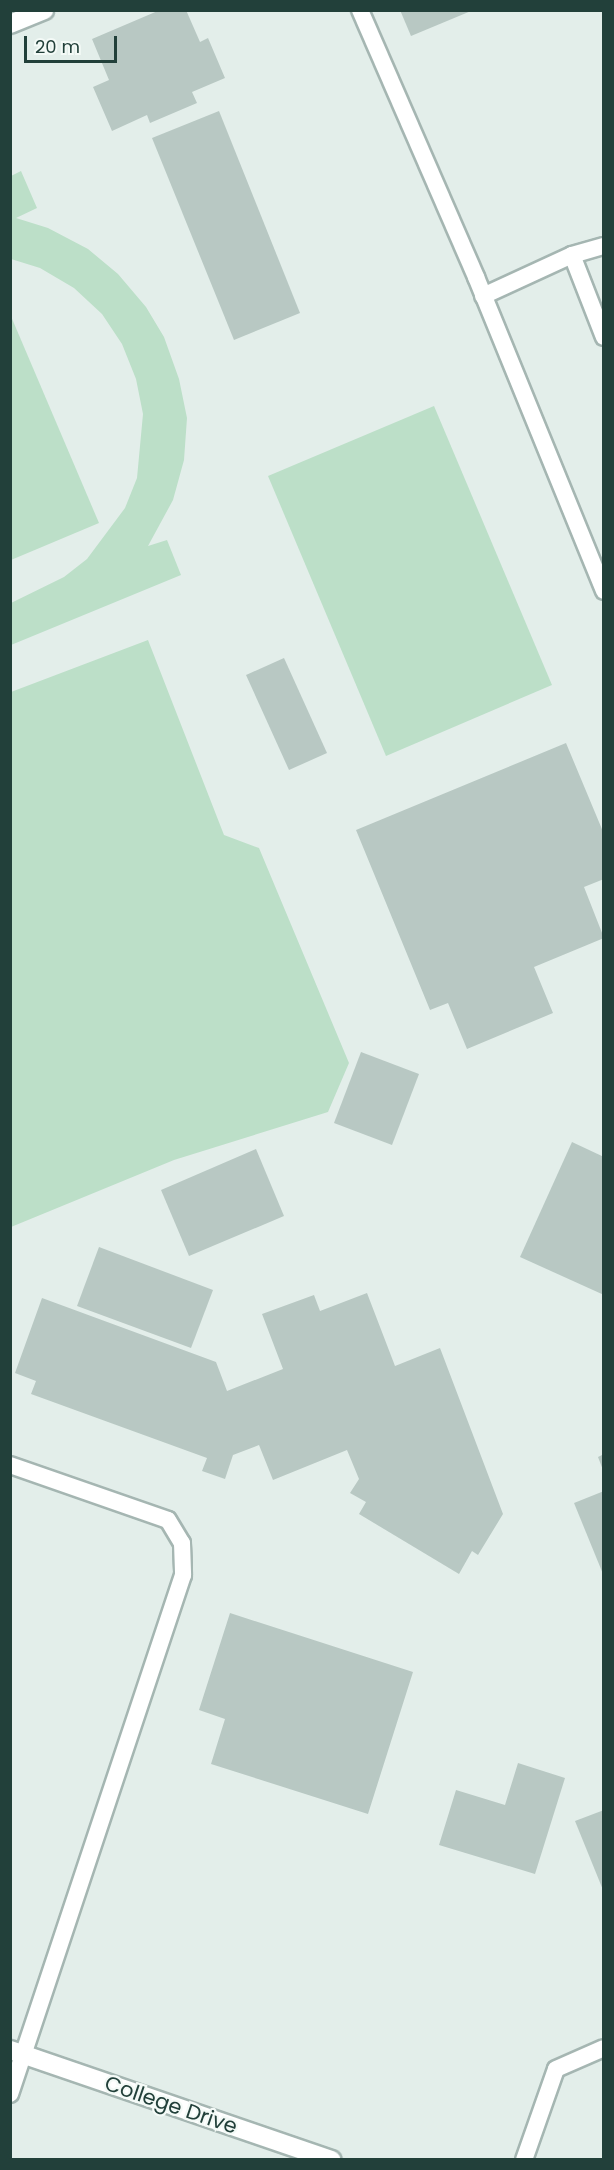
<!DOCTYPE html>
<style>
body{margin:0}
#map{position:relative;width:614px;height:2170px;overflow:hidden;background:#e3eeea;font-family:Poppins,sans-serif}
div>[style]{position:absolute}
.green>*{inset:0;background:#bcdfc8}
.building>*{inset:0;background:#b8c8c3}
.roads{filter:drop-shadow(2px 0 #a5b6b2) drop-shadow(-2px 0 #a5b6b2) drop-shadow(0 2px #a5b6b2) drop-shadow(0 -2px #a5b6b2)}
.lane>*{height:16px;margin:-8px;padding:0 8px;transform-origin:8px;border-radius:8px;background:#fff}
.street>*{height:18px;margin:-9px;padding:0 9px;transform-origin:9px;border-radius:9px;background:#fff}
.secondary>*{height:18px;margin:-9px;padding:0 9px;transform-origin:9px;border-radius:9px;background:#fff}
span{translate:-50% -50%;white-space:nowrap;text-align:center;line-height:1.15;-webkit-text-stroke:4.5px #f4faf7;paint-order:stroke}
.street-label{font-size:21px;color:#22403a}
.frame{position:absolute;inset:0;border:12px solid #22403a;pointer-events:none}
.scale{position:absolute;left:24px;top:36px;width:93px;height:27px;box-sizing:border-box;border:3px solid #22403a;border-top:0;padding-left:8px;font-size:18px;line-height:21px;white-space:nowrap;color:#22403a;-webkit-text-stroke:4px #f4faf7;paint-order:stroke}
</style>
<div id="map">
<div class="green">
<i style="clip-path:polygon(21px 171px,37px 208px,16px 218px,48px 228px,88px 249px,118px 274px,146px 307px,164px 337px,179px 379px,187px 418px,184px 460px,173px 500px,148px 546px,167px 540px,181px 575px,11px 645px,11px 603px,64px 577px,87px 559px,125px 508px,137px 478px,143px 414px,136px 379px,122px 344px,102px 314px,74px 288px,40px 268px,11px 259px,11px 176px)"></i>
<i style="clip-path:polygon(10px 314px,99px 523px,11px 560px,10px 560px)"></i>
<i style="clip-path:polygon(434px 406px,552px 685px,386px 756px,268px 476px)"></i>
<i style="clip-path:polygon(148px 640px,224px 835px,259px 848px,349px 1063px,328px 1112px,174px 1160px,11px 1227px,11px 692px)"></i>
</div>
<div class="building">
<i style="clip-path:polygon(160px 10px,186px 10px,200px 42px,208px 38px,225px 78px,192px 92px,197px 103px,150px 123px,147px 115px,112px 131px,93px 87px,109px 80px,92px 39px)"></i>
<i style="clip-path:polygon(400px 10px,471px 10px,471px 11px,411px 36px)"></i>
<i style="clip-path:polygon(219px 111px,300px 313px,234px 340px,152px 138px)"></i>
<i style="clip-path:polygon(284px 658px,327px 753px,289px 770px,246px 675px)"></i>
<i style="clip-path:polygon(566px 743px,604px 834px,604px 879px,584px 887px,604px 938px,534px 967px,553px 1013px,467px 1049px,448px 1003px,430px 1010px,356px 830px)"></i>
<i style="clip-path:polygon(361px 1052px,419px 1074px,392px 1145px,334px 1123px)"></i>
<i style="clip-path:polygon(572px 1142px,604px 1157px,604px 1295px,520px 1257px)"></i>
<i style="clip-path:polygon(256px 1149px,284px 1216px,189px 1256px,161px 1190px)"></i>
<i style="clip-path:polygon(99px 1247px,213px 1290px,191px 1348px,77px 1306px)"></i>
<i style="clip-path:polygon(367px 1293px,395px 1366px,440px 1348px,503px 1514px,478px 1555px,472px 1551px,459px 1574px,359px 1514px,366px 1502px,350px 1493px,359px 1479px,347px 1450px,273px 1480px,259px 1445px,233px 1455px,225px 1479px,202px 1471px,207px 1458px,31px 1394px,36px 1381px,15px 1373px,42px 1298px,216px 1362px,227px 1391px,283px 1369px,262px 1314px,314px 1295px,320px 1311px)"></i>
<i style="clip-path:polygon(604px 1454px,604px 1470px,603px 1470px,598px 1457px)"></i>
<i style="clip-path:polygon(604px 1491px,604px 1574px,603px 1574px,574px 1503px)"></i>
<i style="clip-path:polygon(230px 1613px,413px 1672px,368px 1814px,211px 1764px,225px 1719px,199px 1710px)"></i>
<i style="clip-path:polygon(518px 1763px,565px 1778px,535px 1874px,439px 1845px,456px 1790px,505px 1805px)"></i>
<i style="clip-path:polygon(604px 1810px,604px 1890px,603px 1890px,575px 1821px)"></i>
</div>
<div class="roads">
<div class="lane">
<i style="left:360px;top:10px;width:291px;rotate:66.5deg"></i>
<i style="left:476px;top:277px;width:339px;rotate:67.8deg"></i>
<i style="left:572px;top:255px;width:88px;rotate:68.7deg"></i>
<i style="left:483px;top:296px;width:98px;rotate:-24.7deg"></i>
<i style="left:572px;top:255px;width:33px;rotate:-16deg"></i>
<i style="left:10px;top:1465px;width:167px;rotate:19.2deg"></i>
<i style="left:168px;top:1520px;width:27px;rotate:59deg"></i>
<i style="left:182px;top:1543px;width:32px;rotate:88deg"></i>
<i style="left:183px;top:1575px;width:547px;rotate:108.43deg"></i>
<i style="left:524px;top:2160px;width:96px;rotate:-70.6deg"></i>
<i style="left:556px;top:2069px;width:52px;rotate:-23.6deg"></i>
</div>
<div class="street">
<i style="left:10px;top:24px;width:37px;rotate:-22deg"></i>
</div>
<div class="secondary">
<i style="left:10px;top:2050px;width:340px;rotate:18.9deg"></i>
</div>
</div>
<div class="street-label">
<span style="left:171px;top:2105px;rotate:19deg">College Drive</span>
</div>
<div class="frame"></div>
<div class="scale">20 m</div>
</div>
